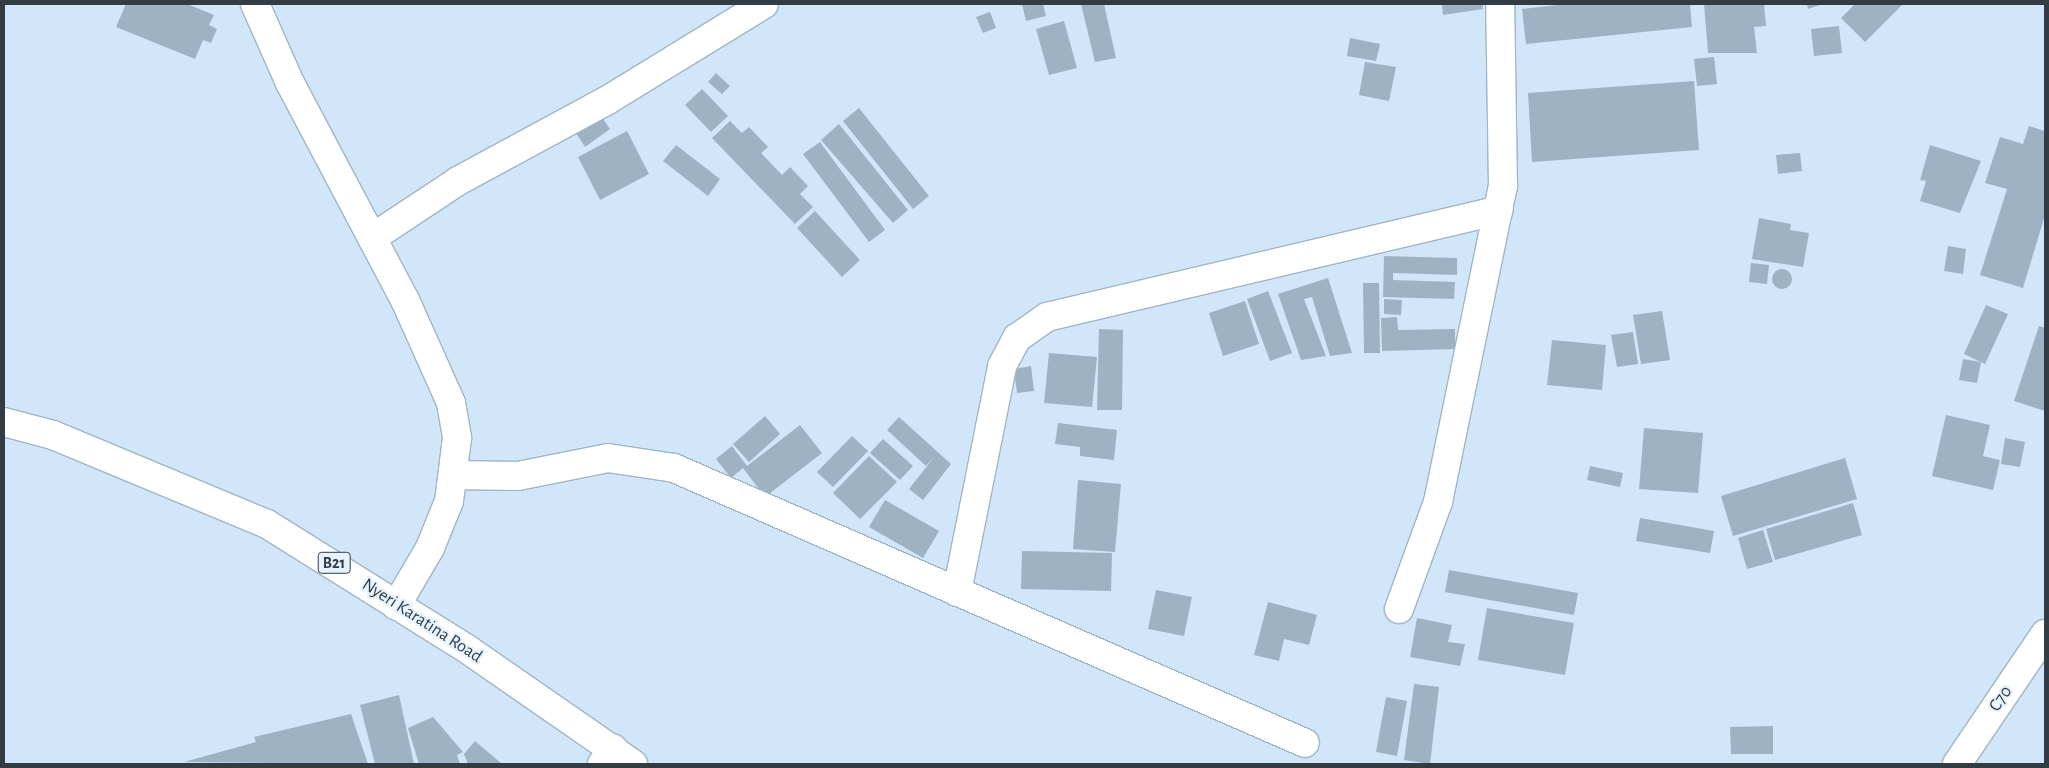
<!DOCTYPE html>
<style>
body{margin:0}
#map{position:relative;width:2049px;height:768px;overflow:hidden;background:#d1e7f9;font-family:"Alegreya Sans",sans-serif}
div>[style]{position:absolute}
.building>*{inset:0;background:#9db3c3}
.round{border-radius:50%}
.roads{filter:drop-shadow(1px 0 #a0b5c6) drop-shadow(-1px 0 #a0b5c6) drop-shadow(0 1px #a0b5c6) drop-shadow(0 -1px #a0b5c6)}
.street>*{height:28px;margin:-14px;padding:0 14px;transform-origin:14px;border-radius:14px;background:#fff}
.secondary>*{height:28px;margin:-14px;padding:0 14px;transform-origin:14px;border-radius:14px;background:#fff}
.highway>*{height:28px;margin:-14px;padding:0 14px;transform-origin:14px;border-radius:14px;background:#fff}
span{translate:-50% -50%;white-space:nowrap;text-align:center;line-height:1.15;-webkit-text-stroke:4.5px #e5f3fe;paint-order:stroke}
.shield-label span{padding:1px 4px;background:#e5f3fe;border:1px solid;border-radius:4px;-webkit-text-stroke-width:0}
.shield-label{font-size:16px;color:#333c43;font-weight:700}
.street-label{font-size:18px;color:#333c43}
.frame{position:absolute;inset:0;border:5px solid #333c43;pointer-events:none}
</style>
<div id="map">
<div class="building">
<i style="clip-path:polygon(126px 4px,187px 4px,214px 15px,209px 25px,217px 29px,211px 43px,203px 40px,195px 59px,116px 27px)"></i>
<i style="clip-path:polygon(1022px 4px,1043px 4px,1046px 16px,1026px 21px)"></i>
<i style="clip-path:polygon(1081px 4px,1104px 4px,1116px 58px,1095px 62px)"></i>
<i style="clip-path:polygon(1442px 4px,1482px 4px,1483px 9px,1443px 15px)"></i>
<i style="clip-path:polygon(1567px 4px,1690px 4px,1692px 27px,1526px 44px,1522px 9px)"></i>
<i style="clip-path:polygon(1704px 4px,1764px 4px,1766px 26px,1754px 27px,1757px 53px,1708px 53px)"></i>
<i style="clip-path:polygon(1807px 4px,1823px 4px,1808px 9px)"></i>
<i style="clip-path:polygon(1855px 4px,1903px 4px,1865px 42px,1841px 18px)"></i>
<i style="clip-path:polygon(990px 12px,996px 28px,983px 33px,976px 17px)"></i>
<i style="clip-path:polygon(1064px 21px,1077px 68px,1049px 75px,1036px 29px)"></i>
<i style="clip-path:polygon(1839px 26px,1842px 53px,1814px 56px,1811px 29px)"></i>
<i style="clip-path:polygon(1350px 38px,1380px 44px,1376px 61px,1347px 56px)"></i>
<i style="clip-path:polygon(1714px 57px,1717px 84px,1697px 86px,1694px 59px)"></i>
<i style="clip-path:polygon(1365px 62px,1396px 67px,1389px 101px,1359px 95px)"></i>
<i style="clip-path:polygon(716px 73px,730px 86px,722px 94px,708px 82px)"></i>
<i style="clip-path:polygon(1694px 81px,1699px 150px,1532px 162px,1528px 93px)"></i>
<i style="clip-path:polygon(702px 89px,728px 116px,711px 132px,685px 105px)"></i>
<i style="clip-path:polygon(859px 108px,929px 196px,913px 209px,843px 121px)"></i>
<i style="clip-path:polygon(599px 113px,610px 129px,585px 147px,574px 130px)"></i>
<i style="clip-path:polygon(730px 121px,742px 133px,749px 127px,768px 147px,761px 153px,782px 175px,790px 167px,808px 186px,800px 194px,813px 207px,795px 224px,712px 138px)"></i>
<i style="clip-path:polygon(839px 124px,908px 210px,893px 223px,821px 140px)"></i>
<i style="clip-path:polygon(2029px 126px,2045px 131px,2045px 215px,2023px 288px,1980px 275px,2007px 189px,1985px 183px,2000px 137px,2023px 144px)"></i>
<i style="clip-path:polygon(627px 131px,649px 174px,600px 200px,578px 157px)"></i>
<i style="clip-path:polygon(820px 142px,885px 230px,869px 242px,803px 154px)"></i>
<i style="clip-path:polygon(676px 145px,720px 179px,708px 196px,663px 161px)"></i>
<i style="clip-path:polygon(1930px 145px,1981px 161px,1960px 213px,1920px 201px,1926px 181px,1920px 180px)"></i>
<i style="clip-path:polygon(1800px 153px,1802px 171px,1778px 174px,1776px 155px)"></i>
<i style="clip-path:polygon(815px 211px,860px 260px,842px 277px,797px 228px)"></i>
<i style="clip-path:polygon(1759px 218px,1791px 224px,1790px 230px,1809px 233px,1803px 267px,1752px 259px)"></i>
<i style="clip-path:polygon(1948px 246px,1966px 249px,1963px 274px,1944px 271px)"></i>
<i style="clip-path:polygon(1384px 256px,1457px 258px,1457px 275px,1393px 273px,1393px 280px,1455px 282px,1454px 299px,1383px 297px)"></i>
<i style="clip-path:polygon(1751px 263px,1769px 265px,1767px 284px,1749px 282px)"></i>
<i class="round" style="left:1772px;top:269px;width:20px;height:20px"></i>
<i style="clip-path:polygon(1328px 278px,1352px 353px,1330px 356px,1312px 297px,1304px 299px,1326px 356px,1301px 360px,1278px 294px)"></i>
<i style="clip-path:polygon(1363px 283px,1379px 283px,1380px 353px,1364px 353px)"></i>
<i style="clip-path:polygon(1268px 291px,1292px 353px,1270px 361px,1247px 299px)"></i>
<i style="clip-path:polygon(1384px 299px,1402px 300px,1401px 315px,1384px 314px)"></i>
<i style="clip-path:polygon(1245px 301px,1259px 344px,1223px 356px,1209px 313px)"></i>
<i style="clip-path:polygon(1986px 305px,2008px 314px,1985px 364px,1964px 354px)"></i>
<i style="clip-path:polygon(1662px 311px,1670px 360px,1641px 364px,1633px 315px)"></i>
<i style="clip-path:polygon(1397px 317px,1398px 330px,1455px 329px,1455px 349px,1382px 351px,1381px 318px)"></i>
<i style="clip-path:polygon(2039px 326px,2045px 328px,2045px 411px,2014px 401px)"></i>
<i style="clip-path:polygon(1099px 329px,1123px 330px,1122px 410px,1097px 410px)"></i>
<i style="clip-path:polygon(1633px 332px,1638px 364px,1617px 367px,1611px 335px)"></i>
<i style="clip-path:polygon(1552px 340px,1606px 345px,1602px 390px,1547px 385px)"></i>
<i style="clip-path:polygon(1049px 353px,1097px 357px,1092px 407px,1044px 403px)"></i>
<i style="clip-path:polygon(1963px 359px,1981px 362px,1977px 383px,1959px 380px)"></i>
<i style="clip-path:polygon(1031px 366px,1034px 391px,1017px 393px,1014px 369px)"></i>
<i style="clip-path:polygon(1946px 415px,1990px 425px,1983px 456px,2000px 460px,1993px 490px,1932px 476px)"></i>
<i style="clip-path:polygon(765px 416px,780px 434px,749px 462px,733px 444px)"></i>
<i style="clip-path:polygon(899px 417px,951px 464px,923px 500px,909px 489px,934px 457px,926px 466px,887px 430px)"></i>
<i style="clip-path:polygon(1058px 423px,1117px 430px,1114px 460px,1080px 456px,1080px 447px,1055px 444px)"></i>
<i style="clip-path:polygon(800px 425px,822px 453px,765px 497px,743px 468px,731px 478px,716px 459px,732px 446px,747px 466px)"></i>
<i style="clip-path:polygon(1644px 428px,1703px 433px,1698px 493px,1639px 489px)"></i>
<i style="clip-path:polygon(852px 436px,868px 451px,833px 487px,817px 472px)"></i>
<i style="clip-path:polygon(2005px 438px,2025px 442px,2020px 467px,2001px 464px)"></i>
<i style="clip-path:polygon(883px 439px,913px 466px,900px 480px,870px 453px)"></i>
<i style="clip-path:polygon(869px 456px,897px 482px,860px 519px,833px 493px)"></i>
<i style="clip-path:polygon(1845px 458px,1857px 499px,1733px 536px,1721px 496px)"></i>
<i style="clip-path:polygon(1590px 466px,1623px 473px,1620px 487px,1587px 480px)"></i>
<i style="clip-path:polygon(1078px 480px,1121px 484px,1115px 552px,1073px 549px)"></i>
<i style="clip-path:polygon(885px 500px,939px 531px,923px 558px,869px 527px)"></i>
<i style="clip-path:polygon(1853px 503px,1862px 535px,1775px 560px,1766px 529px)"></i>
<i style="clip-path:polygon(1640px 518px,1714px 531px,1710px 553px,1636px 541px)"></i>
<i style="clip-path:polygon(1763px 530px,1773px 562px,1747px 569px,1738px 538px)"></i>
<i style="clip-path:polygon(1022px 551px,1112px 553px,1111px 591px,1021px 589px)"></i>
<i style="clip-path:polygon(1449px 570px,1578px 593px,1574px 615px,1445px 592px)"></i>
<i style="clip-path:polygon(1156px 590px,1192px 597px,1184px 636px,1148px 629px)"></i>
<i style="clip-path:polygon(1268px 602px,1317px 615px,1309px 645px,1284px 639px,1279px 661px,1254px 655px)"></i>
<i style="clip-path:polygon(1487px 608px,1574px 623px,1565px 675px,1478px 660px)"></i>
<i style="clip-path:polygon(1417px 618px,1452px 625px,1448px 642px,1465px 644px,1460px 666px,1410px 657px)"></i>
<i style="clip-path:polygon(1414px 684px,1439px 687px,1430px 764px,1404px 760px)"></i>
<i style="clip-path:polygon(399px 695px,414px 764px,375px 764px,360px 705px)"></i>
<i style="clip-path:polygon(1386px 697px,1407px 701px,1397px 756px,1376px 752px)"></i>
<i style="clip-path:polygon(351px 714px,368px 764px,184px 762px,256px 742px,254px 737px)"></i>
<i style="clip-path:polygon(433px 717px,463px 752px,457px 755px,460px 764px,419px 764px,408px 728px)"></i>
<i style="clip-path:polygon(1773px 726px,1773px 754px,1731px 754px,1730px 727px)"></i>
<i style="clip-path:polygon(475px 741px,502px 764px,468px 764px,464px 754px)"></i>
</div>
<div class="roads">
<div class="street">
<i style="left:255px;top:4px;width:86px;rotate:66.1deg"></i>
<i style="left:290px;top:83px;width:246px;rotate:62.1deg"></i>
<i style="left:405px;top:300px;width:113px;rotate:65.9deg"></i>
<i style="left:451px;top:403px;width:36px;rotate:80deg"></i>
<i style="left:457px;top:438px;width:64px;rotate:97.2deg"></i>
<i style="left:449px;top:501px;width:51px;rotate:112deg"></i>
<i style="left:430px;top:548px;width:67px;rotate:120.4deg"></i>
<i style="left:372px;top:238px;width:103px;rotate:-33.5deg"></i>
<i style="left:458px;top:181px;width:168px;rotate:-28.4deg"></i>
<i style="left:606px;top:101px;width:185px;rotate:-31.5deg"></i>
<i style="left:454px;top:475px;width:64px;rotate:0.9deg"></i>
<i style="left:518px;top:476px;width:92px;rotate:-11.3deg"></i>
<i style="left:608px;top:458px;width:67px;rotate:8.6deg"></i>
<i style="left:674px;top:468px;width:688px;rotate:23.55deg"></i>
<i style="left:957px;top:592px;width:230px;rotate:-78.7deg"></i>
<i style="left:1002px;top:366px;width:32px;rotate:-62deg"></i>
<i style="left:1017px;top:338px;width:37px;rotate:-35deg"></i>
<i style="left:1047px;top:317px;width:464px;rotate:-13.3deg"></i>
<i style="left:1399px;top:609px;width:114px;rotate:-70deg"></i>
<i style="left:1438px;top:502px;width:323px;rotate:-78.4deg"></i>
<i style="left:1503px;top:186px;width:182px;rotate:-90.9deg"></i>
<i style="left:602px;top:764px;width:19px;rotate:-54deg"></i>
</div>
<div class="secondary">
<i style="left:1957px;top:764px;width:157px;rotate:-55.9deg"></i>
</div>
<div class="highway">
<i style="left:4px;top:422px;width:51px;rotate:14.9deg"></i>
<i style="left:53px;top:435px;width:232px;rotate:22.6deg"></i>
<i style="left:267px;top:524px;width:236px;rotate:32deg"></i>
<i style="left:467px;top:649px;width:202px;rotate:34.7deg"></i>
</div>
</div>
<div class="shield-label">
<span style="left:334px;top:563px">B21</span>
</div>
<div class="street-label">
<span style="left:422px;top:621px;rotate:33deg">Nyeri Karatina Road</span>
<span style="left:2001px;top:699px;rotate:-56deg">C70</span>
</div>
<div class="frame"></div>
</div>
